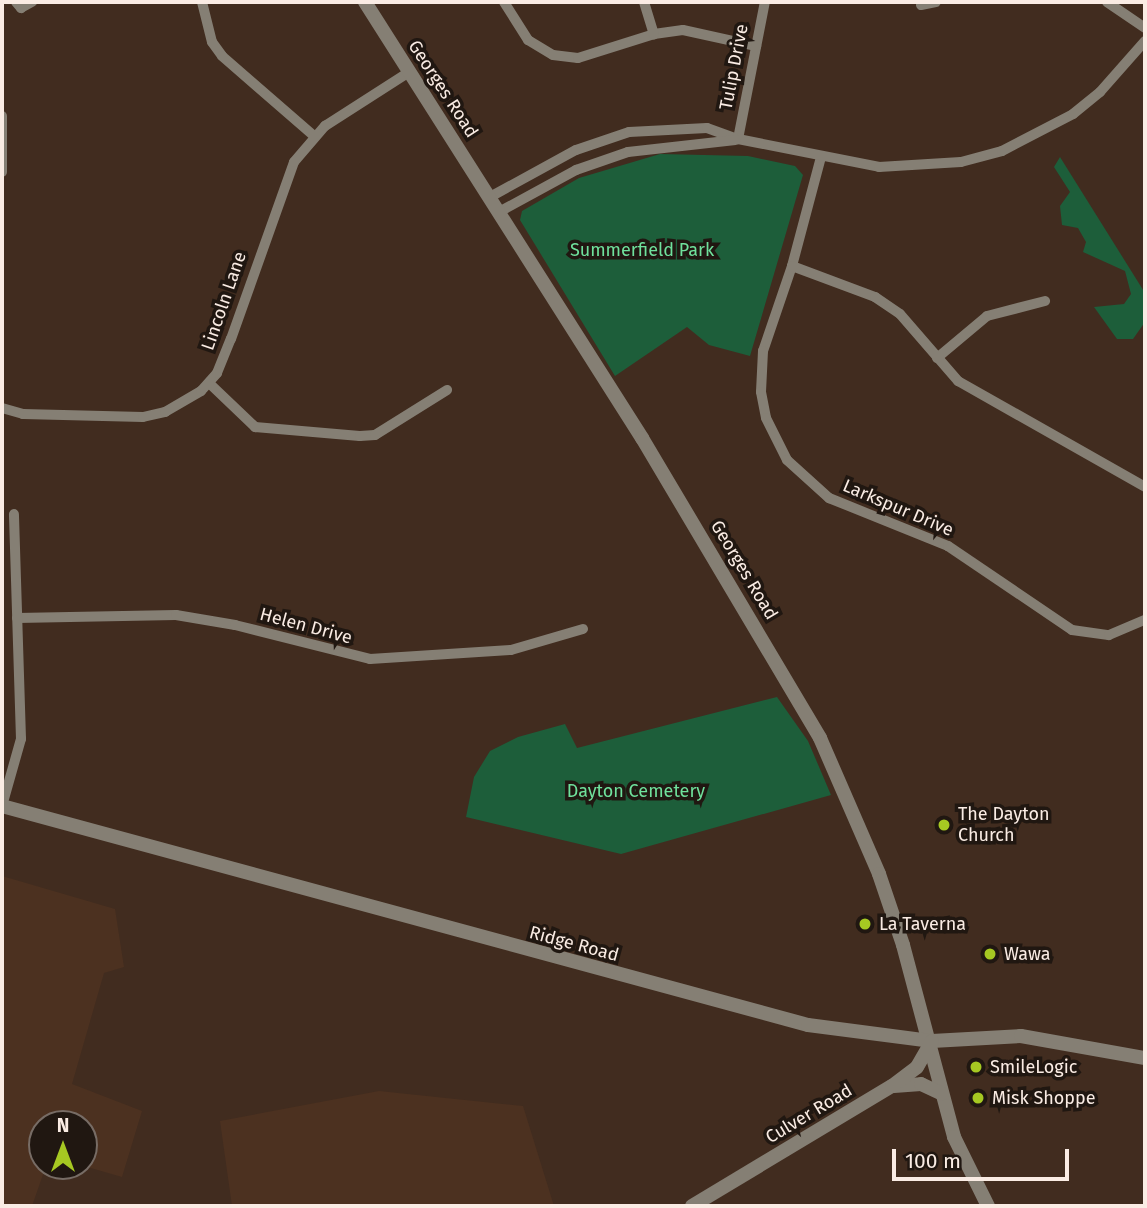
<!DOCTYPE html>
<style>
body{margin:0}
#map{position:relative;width:1147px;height:1208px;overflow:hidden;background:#412c1f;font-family:"Fira Sans",sans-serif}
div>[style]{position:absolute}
.built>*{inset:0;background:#4c3120}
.green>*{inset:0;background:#1d5e3a}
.minor>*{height:10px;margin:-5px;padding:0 5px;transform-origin:5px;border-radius:5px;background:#857f74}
.tertiary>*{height:14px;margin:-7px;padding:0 7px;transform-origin:7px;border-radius:7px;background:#857f74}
.dots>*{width:19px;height:19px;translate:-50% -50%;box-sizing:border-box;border:4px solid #201711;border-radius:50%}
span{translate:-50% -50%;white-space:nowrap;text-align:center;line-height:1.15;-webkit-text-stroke:7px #201711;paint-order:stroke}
.street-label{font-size:18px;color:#faece4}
.park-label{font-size:18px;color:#6fe19c}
.poi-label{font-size:18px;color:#faece4}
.left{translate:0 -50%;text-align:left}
.frame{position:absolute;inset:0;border:4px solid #faece4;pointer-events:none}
.north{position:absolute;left:28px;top:1110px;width:70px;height:70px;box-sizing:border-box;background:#201711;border:2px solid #776c65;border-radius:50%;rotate:0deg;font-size:19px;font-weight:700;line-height:28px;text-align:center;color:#faece4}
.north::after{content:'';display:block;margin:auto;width:24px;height:32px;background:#a6c822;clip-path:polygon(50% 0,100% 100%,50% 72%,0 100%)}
.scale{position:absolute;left:892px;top:1149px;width:177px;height:32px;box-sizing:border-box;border:4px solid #faece4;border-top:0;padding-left:9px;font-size:21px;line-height:24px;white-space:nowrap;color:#faece4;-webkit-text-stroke:5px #201711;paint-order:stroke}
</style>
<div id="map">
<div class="built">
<i style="clip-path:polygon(2px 876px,115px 909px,124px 967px,104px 973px,72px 1084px,142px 1111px,122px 1177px,84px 1166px,84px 1124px,42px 1124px,42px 1166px,46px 1166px,32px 1206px,2px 1206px)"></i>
<i style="clip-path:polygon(379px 1091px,523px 1106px,554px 1206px,232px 1206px,220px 1121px)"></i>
</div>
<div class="green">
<i style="clip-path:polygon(660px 154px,748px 156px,795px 166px,803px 175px,750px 356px,709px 345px,687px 327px,615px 376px,520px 220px,522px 211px,579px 178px)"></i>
<i style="clip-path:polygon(1060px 157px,1145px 293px,1145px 322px,1133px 339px,1117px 339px,1094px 307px,1124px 304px,1131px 294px,1125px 271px,1083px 252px,1086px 242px,1078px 228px,1062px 225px,1060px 206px,1070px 192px,1054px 167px)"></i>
<i style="clip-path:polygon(777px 697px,808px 741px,831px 795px,621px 854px,466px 817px,474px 777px,490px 751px,518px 737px,565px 724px,577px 748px)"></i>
</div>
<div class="minor">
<i style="left:16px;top:2px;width:8px;rotate:50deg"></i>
<i style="left:21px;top:8px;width:13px;rotate:-29deg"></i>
<i style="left:202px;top:2px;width:41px;rotate:76deg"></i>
<i style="left:212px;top:42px;width:17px;rotate:54deg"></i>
<i style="left:222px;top:56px;width:122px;rotate:41deg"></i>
<i style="left:504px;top:2px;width:45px;rotate:57.7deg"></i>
<i style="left:528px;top:40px;width:29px;rotate:31deg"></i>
<i style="left:553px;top:55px;width:25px;rotate:7deg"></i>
<i style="left:578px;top:58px;width:80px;rotate:-17.5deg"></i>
<i style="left:654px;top:34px;width:29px;rotate:-8deg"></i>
<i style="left:683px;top:30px;width:75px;rotate:12.4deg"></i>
<i style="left:644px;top:2px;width:34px;rotate:73deg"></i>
<i style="left:1107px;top:2px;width:46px;rotate:34.4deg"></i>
<i style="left:921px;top:5px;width:15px;rotate:-11deg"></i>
<i style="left:2px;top:116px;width:56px;rotate:90deg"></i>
<i style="left:738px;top:139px;width:140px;rotate:-78.9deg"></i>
<i style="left:821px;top:157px;width:113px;rotate:104.9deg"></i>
<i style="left:792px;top:266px;width:90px;rotate:108.8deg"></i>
<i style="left:763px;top:351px;width:41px;rotate:92.8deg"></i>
<i style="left:761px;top:392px;width:26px;rotate:79deg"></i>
<i style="left:766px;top:418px;width:47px;rotate:63.4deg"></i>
<i style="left:787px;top:460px;width:57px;rotate:42.1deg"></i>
<i style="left:829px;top:498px;width:128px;rotate:22deg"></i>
<i style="left:948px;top:546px;width:150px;rotate:34.1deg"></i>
<i style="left:1072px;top:630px;width:37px;rotate:8deg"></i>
<i style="left:1109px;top:635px;width:39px;rotate:-23deg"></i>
<i style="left:490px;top:197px;width:98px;rotate:-28.7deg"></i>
<i style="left:576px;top:150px;width:56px;rotate:-18.8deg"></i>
<i style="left:629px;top:132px;width:78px;rotate:-2.9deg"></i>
<i style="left:707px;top:128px;width:33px;rotate:20deg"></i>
<i style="left:738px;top:139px;width:144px;rotate:11.2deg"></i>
<i style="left:879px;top:167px;width:82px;rotate:-3.5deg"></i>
<i style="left:961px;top:162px;width:42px;rotate:-15deg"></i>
<i style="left:1002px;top:151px;width:80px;rotate:-27.5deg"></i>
<i style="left:1073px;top:114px;width:35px;rotate:-39deg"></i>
<i style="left:1100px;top:92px;width:68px;rotate:-48.6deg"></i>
<i style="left:499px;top:212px;width:88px;rotate:-28.6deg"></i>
<i style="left:576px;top:170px;width:55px;rotate:-19.1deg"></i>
<i style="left:628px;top:152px;width:108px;rotate:-6.4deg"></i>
<i style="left:792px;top:266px;width:89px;rotate:20.5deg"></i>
<i style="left:875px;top:297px;width:30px;rotate:34deg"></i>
<i style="left:900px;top:314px;width:89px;rotate:49.1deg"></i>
<i style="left:958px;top:381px;width:215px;rotate:29.5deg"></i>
<i style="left:937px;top:358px;width:65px;rotate:-40deg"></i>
<i style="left:987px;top:316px;width:60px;rotate:-14.5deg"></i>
<i style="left:209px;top:383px;width:64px;rotate:43.7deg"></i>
<i style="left:255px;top:427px;width:105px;rotate:4.9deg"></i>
<i style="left:360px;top:436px;width:15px;rotate:-4deg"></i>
<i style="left:375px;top:435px;width:85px;rotate:-32deg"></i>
<i style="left:2px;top:408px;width:22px;rotate:16deg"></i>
<i style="left:23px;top:414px;width:120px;rotate:1.4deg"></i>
<i style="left:143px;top:417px;width:23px;rotate:-13deg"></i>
<i style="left:165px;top:412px;width:42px;rotate:-30.3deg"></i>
<i style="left:201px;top:391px;width:24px;rotate:-48deg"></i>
<i style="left:217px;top:373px;width:37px;rotate:-68deg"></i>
<i style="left:231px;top:339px;width:188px;rotate:-70.4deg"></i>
<i style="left:294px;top:162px;width:48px;rotate:-49.3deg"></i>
<i style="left:325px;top:126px;width:100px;rotate:-32.7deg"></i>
<i style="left:17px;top:618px;width:159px;rotate:-1.1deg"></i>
<i style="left:176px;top:615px;width:60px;rotate:9.6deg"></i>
<i style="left:235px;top:625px;width:139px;rotate:14.1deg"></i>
<i style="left:370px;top:659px;width:141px;rotate:-3.7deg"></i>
<i style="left:511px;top:650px;width:75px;rotate:-16.3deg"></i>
<i style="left:2px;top:806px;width:70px;rotate:-74.2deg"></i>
<i style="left:21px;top:739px;width:225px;rotate:-91.8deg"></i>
</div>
<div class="tertiary">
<i style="left:365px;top:2px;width:517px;rotate:57.57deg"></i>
<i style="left:642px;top:438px;width:349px;rotate:59.3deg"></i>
<i style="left:820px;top:738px;width:148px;rotate:66.5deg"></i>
<i style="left:879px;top:874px;width:75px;rotate:71.3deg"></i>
<i style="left:903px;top:945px;width:199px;rotate:75.1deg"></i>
<i style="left:954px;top:1137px;width:77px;rotate:63.8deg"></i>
<i style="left:2px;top:806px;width:835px;rotate:15.2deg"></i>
<i style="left:808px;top:1025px;width:125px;rotate:7.4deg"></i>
<i style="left:932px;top:1041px;width:89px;rotate:-3.2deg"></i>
<i style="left:1021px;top:1036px;width:126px;rotate:10.1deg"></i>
<i style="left:894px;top:1086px;width:27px;rotate:-4deg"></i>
<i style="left:921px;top:1084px;width:23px;rotate:25deg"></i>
<i style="left:692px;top:1206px;width:233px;rotate:-31deg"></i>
<i style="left:892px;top:1086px;width:31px;rotate:-37deg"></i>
<i style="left:917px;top:1067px;width:30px;rotate:-60deg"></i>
</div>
<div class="dots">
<i style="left:944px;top:825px;background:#a6c822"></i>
<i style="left:865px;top:924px;background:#a6c822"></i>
<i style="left:990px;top:954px;background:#a6c822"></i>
<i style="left:976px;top:1067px;background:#a6c822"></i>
<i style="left:978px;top:1098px;background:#a6c822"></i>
</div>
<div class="street-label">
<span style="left:734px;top:67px;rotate:-79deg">Tulip Drive</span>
<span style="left:443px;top:89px;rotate:57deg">Georges Road</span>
<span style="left:224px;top:301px;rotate:-71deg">Lincoln Lane</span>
<span style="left:898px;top:508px;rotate:23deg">Larkspur Drive</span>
<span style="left:744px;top:570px;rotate:59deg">Georges Road</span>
<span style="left:306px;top:626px;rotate:15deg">Helen Drive</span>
<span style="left:574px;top:944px;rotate:15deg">Ridge Road</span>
<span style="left:809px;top:1114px;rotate:-31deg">Culver Road</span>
</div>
<div class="park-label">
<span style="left:642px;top:250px">Summerfield Park</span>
<span style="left:636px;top:791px">Dayton Cemetery</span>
</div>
<div class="poi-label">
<span class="left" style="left:958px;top:825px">The Dayton<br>Church</span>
<span class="left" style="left:879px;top:924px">La Taverna</span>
<span class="left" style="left:1004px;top:954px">Wawa</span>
<span class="left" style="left:990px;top:1067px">SmileLogic</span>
<span class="left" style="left:992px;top:1098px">Misk Shoppe</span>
</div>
<div class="frame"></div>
<div class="north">N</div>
<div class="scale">100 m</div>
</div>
